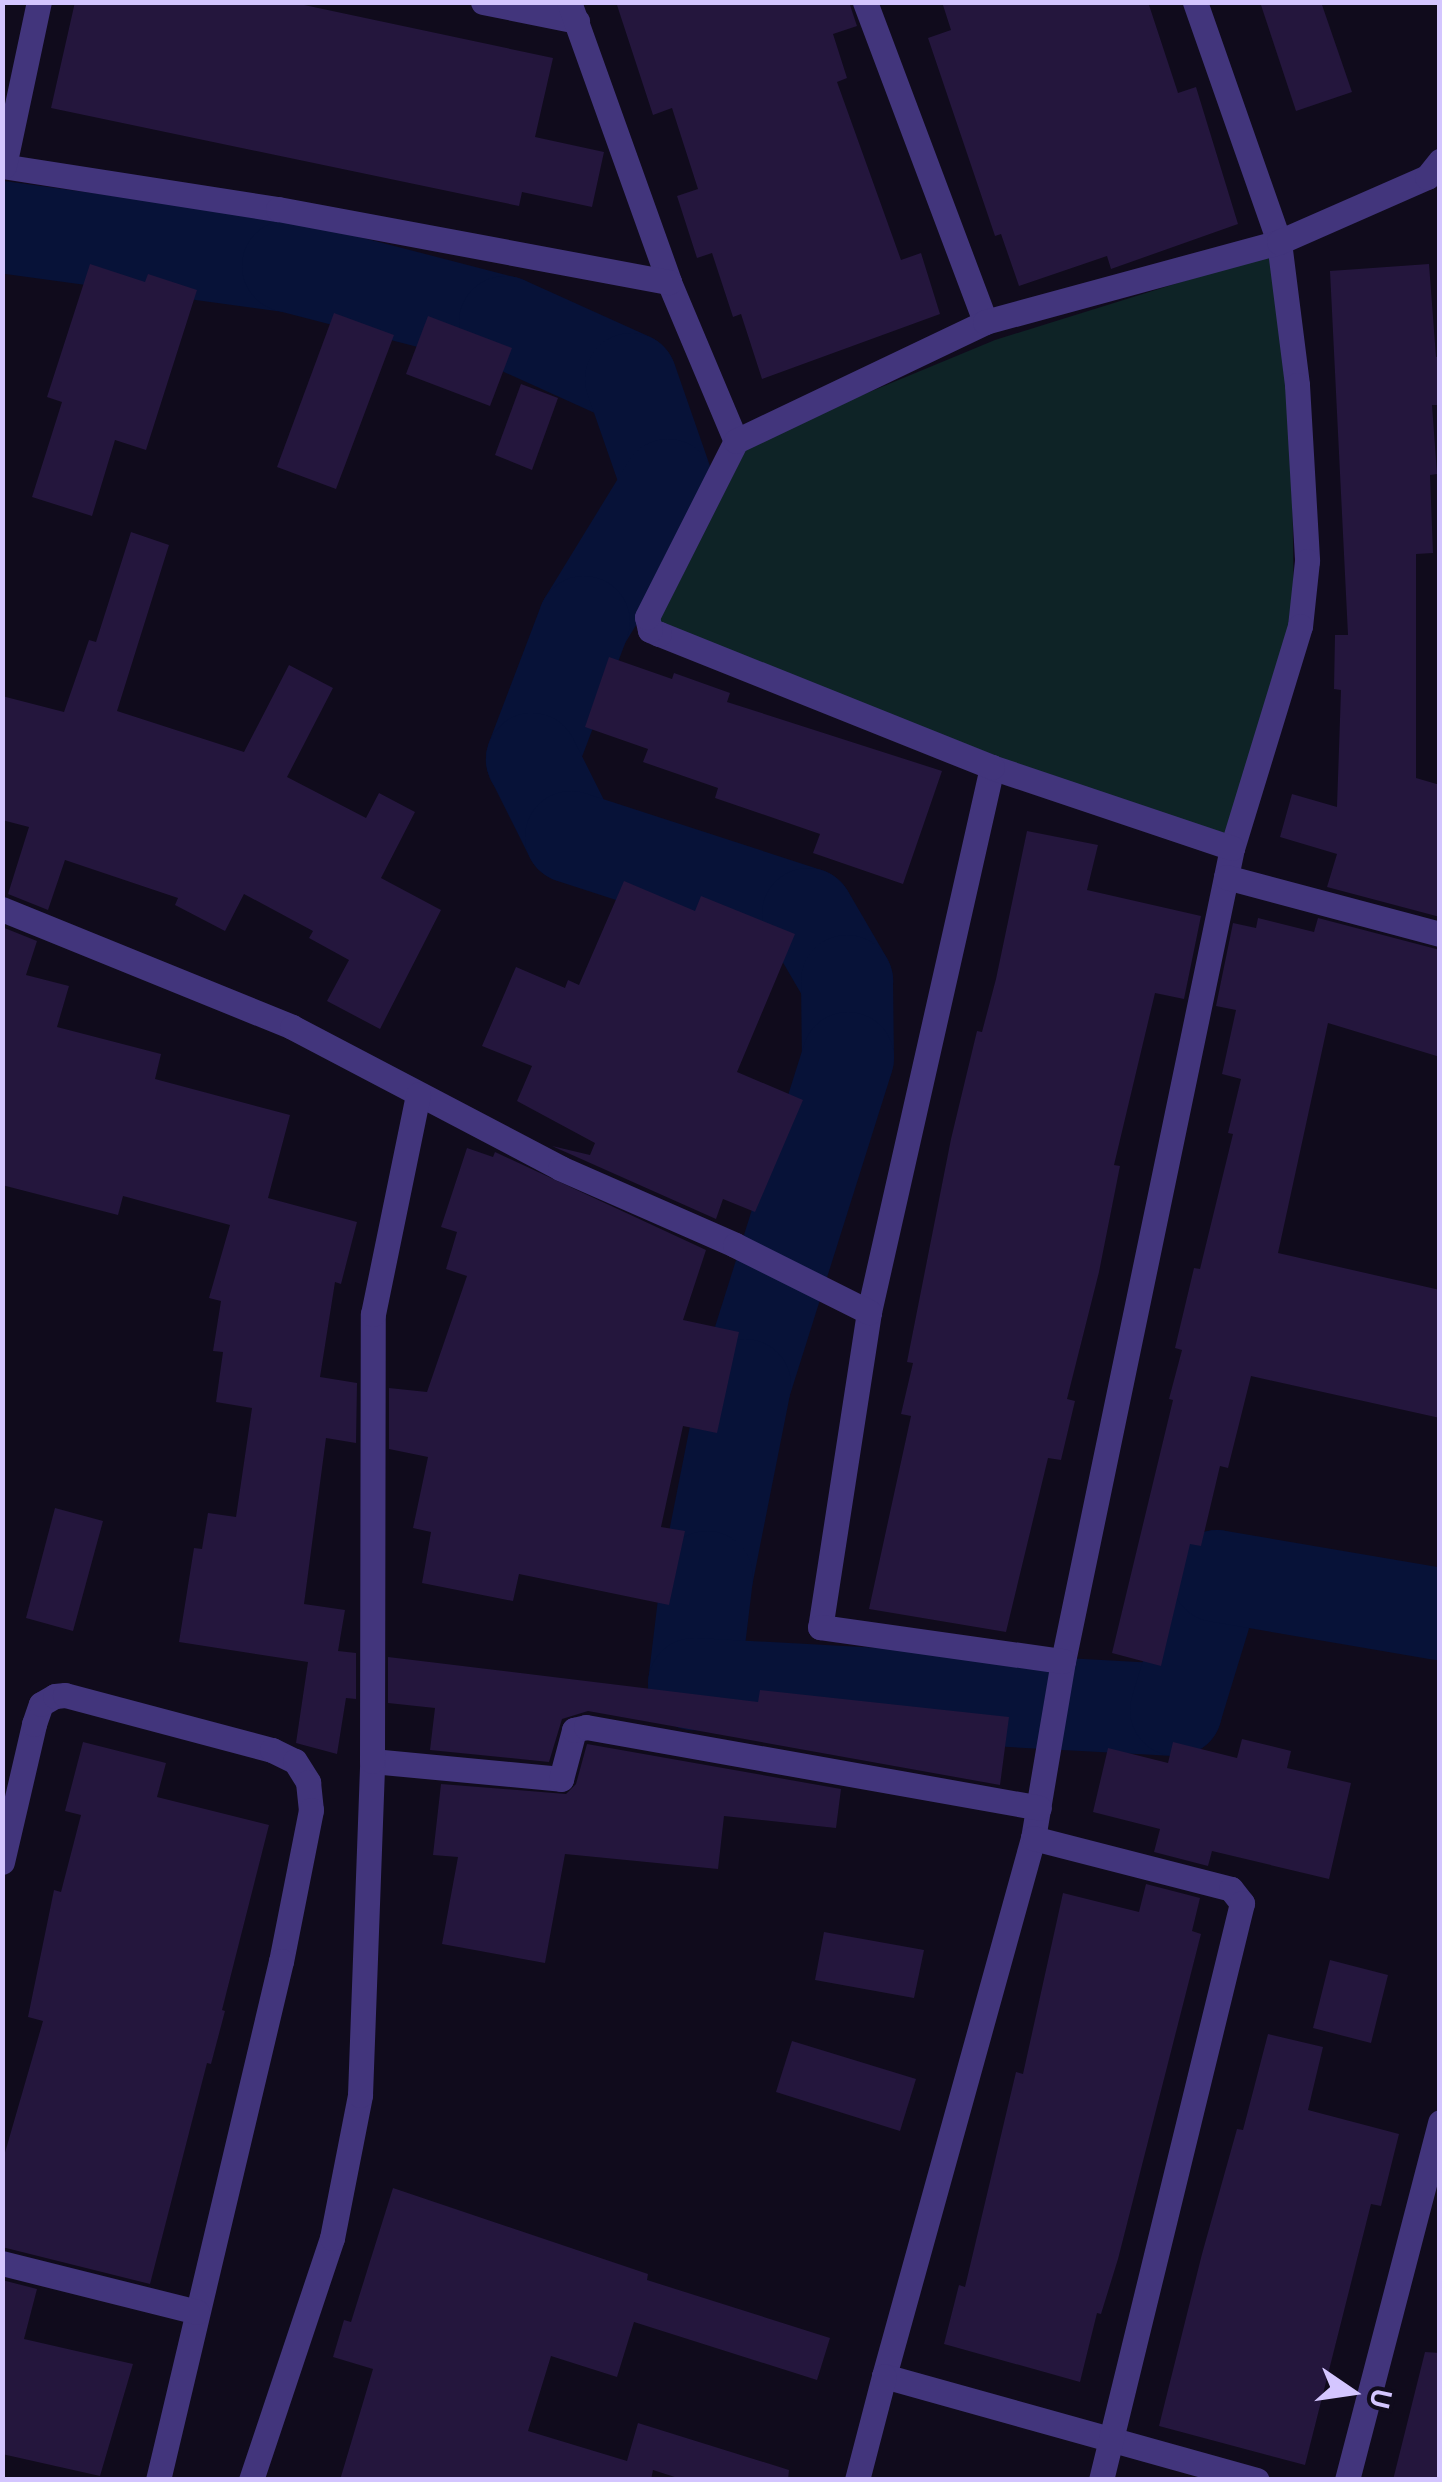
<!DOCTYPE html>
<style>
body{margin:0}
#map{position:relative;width:1442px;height:2482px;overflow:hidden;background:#100b1c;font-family:Ubuntu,sans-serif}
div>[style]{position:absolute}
.green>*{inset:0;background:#0e2326}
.river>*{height:92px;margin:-46px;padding:0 46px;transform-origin:46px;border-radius:46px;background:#071238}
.building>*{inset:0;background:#24163d}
.minor>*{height:25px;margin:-12.5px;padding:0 12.5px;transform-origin:12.5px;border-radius:12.5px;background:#42357c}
span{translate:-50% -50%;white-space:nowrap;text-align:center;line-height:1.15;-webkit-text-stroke:8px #100b1c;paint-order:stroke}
.frame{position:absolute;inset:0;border:5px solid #d4c6ff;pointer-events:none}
.north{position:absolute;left:1302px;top:2342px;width:100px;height:100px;-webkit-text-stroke:8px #100b1c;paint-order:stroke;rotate:103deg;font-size:28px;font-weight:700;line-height:40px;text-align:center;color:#d4c6ff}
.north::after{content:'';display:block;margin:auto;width:35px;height:45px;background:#d4c6ff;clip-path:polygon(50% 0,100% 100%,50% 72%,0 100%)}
</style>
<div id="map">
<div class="green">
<i style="clip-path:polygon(1271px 254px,1291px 382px,1294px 622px,1229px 836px,993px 762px,650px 620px,744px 444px,995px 340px)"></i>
</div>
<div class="river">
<i style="left:2px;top:227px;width:289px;rotate:7.8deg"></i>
<i style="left:288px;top:266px;width:224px;rotate:14.5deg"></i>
<i style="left:505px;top:322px;width:138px;rotate:24.3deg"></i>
<i style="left:631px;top:379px;width:112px;rotate:70.8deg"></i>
<i style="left:668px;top:485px;width:161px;rotate:121.5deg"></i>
<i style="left:584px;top:622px;width:147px;rotate:110.8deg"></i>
<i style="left:532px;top:759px;width:87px;rotate:63.4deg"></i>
<i style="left:571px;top:837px;width:249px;rotate:18deg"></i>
<i style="left:808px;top:914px;width:78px;rotate:59.8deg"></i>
<i style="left:847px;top:981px;width:77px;rotate:89.3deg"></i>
<i style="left:848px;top:1058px;width:343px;rotate:107.5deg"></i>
<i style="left:745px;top:1385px;width:196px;rotate:101.2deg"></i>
<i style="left:707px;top:1577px;width:108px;rotate:96.9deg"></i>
<i style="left:694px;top:1684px;width:483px;rotate:3.1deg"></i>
<i style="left:1176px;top:1710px;width:140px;rotate:-73deg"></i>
<i style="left:1217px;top:1576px;width:226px;rotate:9.7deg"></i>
</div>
<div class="building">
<i style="clip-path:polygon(75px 2px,290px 2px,553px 58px,535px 137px,604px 152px,592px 207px,522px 192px,519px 206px,51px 108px)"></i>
<i style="clip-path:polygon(616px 2px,849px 2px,857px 26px,833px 34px,847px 78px,837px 82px,901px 260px,921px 253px,940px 314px,762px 379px,741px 314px,733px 317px,712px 253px,697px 258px,677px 196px,698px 189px,672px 108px,653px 115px)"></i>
<i style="clip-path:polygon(942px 2px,1148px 2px,1178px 93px,1196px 87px,1238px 224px,1111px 269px,1107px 256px,1019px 286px,1001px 234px,995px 236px,928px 38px,951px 30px)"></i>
<i style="clip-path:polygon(1260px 2px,1321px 2px,1352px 92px,1296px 111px)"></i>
<i style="clip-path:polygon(90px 264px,145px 282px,148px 274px,197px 290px,146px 450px,115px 440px,92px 516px,32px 497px,62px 402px,47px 397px)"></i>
<i style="clip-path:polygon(1429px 264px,1436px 357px,1440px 356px,1440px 405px,1432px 405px,1437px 474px,1430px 475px,1433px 553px,1416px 554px,1416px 778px,1440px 785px,1440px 917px,1327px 887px,1337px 854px,1280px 837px,1292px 794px,1337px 807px,1341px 690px,1334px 689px,1335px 635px,1348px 635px,1330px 271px)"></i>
<i style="clip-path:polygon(334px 313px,394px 335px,336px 489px,277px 467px)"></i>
<i style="clip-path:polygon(428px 316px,512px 348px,490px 406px,406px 374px)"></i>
<i style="clip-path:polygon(521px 384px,558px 398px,532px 470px,495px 455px)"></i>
<i style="clip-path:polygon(131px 532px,169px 545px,117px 711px,244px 752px,289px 665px,333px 688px,287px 777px,366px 818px,379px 793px,415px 812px,381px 878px,441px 910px,380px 1029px,327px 1001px,349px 960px,309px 938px,313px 931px,244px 894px,225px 931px,175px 905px,178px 898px,65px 860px,48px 910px,8px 894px,29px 827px,2px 820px,2px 696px,64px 712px,89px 640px,96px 642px)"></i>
<i style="clip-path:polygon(609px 657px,672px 679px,674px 673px,730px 693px,727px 702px,942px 771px,903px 884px,813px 853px,820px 834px,715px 798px,718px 788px,643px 762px,648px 749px,585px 727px)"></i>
<i style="clip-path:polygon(1027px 831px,1098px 845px,1087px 890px,1201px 916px,1184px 999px,1155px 993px,1114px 1165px,1120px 1166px,1099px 1272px,1067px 1399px,1075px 1401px,1061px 1460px,1048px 1458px,1006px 1632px,869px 1609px,911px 1416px,901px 1414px,913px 1363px,907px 1362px,951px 1139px,977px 1031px,982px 1032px,996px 979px)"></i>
<i style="clip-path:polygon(624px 881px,695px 911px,701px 896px,795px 934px,737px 1072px,803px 1100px,755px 1212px,723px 1199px,716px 1219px,552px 1146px,590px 1155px,595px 1143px,517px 1101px,532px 1066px,482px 1046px,516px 967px,565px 988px,568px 980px,579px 985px)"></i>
<i style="clip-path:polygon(1258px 918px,1314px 932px,1318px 918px,1440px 950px,1440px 1057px,1328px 1023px,1278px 1253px,1440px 1290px,1440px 1418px,1251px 1376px,1228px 1468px,1220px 1466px,1201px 1546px,1190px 1544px,1161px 1666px,1112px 1653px,1173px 1400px,1169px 1399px,1182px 1350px,1175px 1348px,1194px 1268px,1200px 1269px,1233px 1134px,1228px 1133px,1241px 1079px,1222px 1074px,1236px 1010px,1216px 1006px,1233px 923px,1256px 928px)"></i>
<i style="clip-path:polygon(2px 927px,37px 941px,26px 975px,69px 986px,57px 1027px,161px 1054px,155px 1079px,290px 1115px,268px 1198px,357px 1222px,341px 1284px,335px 1282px,320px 1377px,357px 1383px,356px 1443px,326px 1438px,304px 1604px,345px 1610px,338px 1651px,356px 1653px,356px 1699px,346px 1698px,337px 1754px,296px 1743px,308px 1662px,179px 1642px,194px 1548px,202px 1549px,208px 1513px,236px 1517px,252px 1408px,216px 1402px,223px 1352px,213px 1351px,221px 1301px,209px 1298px,230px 1225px,123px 1196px,118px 1215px,2px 1185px)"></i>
<i style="clip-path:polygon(467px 1148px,493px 1157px,495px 1152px,706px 1250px,683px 1320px,739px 1332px,717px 1433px,683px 1426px,661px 1527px,685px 1531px,669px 1605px,519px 1574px,513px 1601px,422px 1583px,431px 1532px,413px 1528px,428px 1457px,389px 1449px,389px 1388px,427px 1392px,467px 1276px,446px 1269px,457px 1232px,441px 1227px)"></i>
<i style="clip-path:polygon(55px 1508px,103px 1521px,73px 1631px,26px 1618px)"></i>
<i style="clip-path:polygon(388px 1657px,758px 1702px,760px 1690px,1009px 1717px,1000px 1785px,588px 1711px,562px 1719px,549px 1762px,430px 1750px,435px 1708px,388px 1703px)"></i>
<i style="clip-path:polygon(1242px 1739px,1291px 1751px,1287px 1768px,1351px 1783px,1329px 1879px,1212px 1851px,1208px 1866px,1154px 1852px,1160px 1829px,1093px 1812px,1108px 1748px,1168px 1763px,1173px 1742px,1237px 1758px)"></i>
<i style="clip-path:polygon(83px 1742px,166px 1763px,157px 1797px,269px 1825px,222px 2010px,225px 2011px,211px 2064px,207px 2063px,150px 2284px,2px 2247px,2px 2163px,43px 2021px,28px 2017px,54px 1890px,61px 1892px,81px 1815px,65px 1811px)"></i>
<i style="clip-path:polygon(587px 1744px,841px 1789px,836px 1828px,724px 1816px,718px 1869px,565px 1854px,545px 1963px,442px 1944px,458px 1857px,433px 1855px,441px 1784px,566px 1794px,576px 1784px)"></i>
<i style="clip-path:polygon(1146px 1884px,1200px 1898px,1192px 1931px,1201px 1934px,1118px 2259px,1101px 2314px,1097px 2313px,1080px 2382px,944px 2344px,959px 2285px,965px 2287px,1016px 2072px,1023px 2074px,1063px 1893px,1139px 1912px)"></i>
<i style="clip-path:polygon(824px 1932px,924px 1950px,914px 1998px,815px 1980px)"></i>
<i style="clip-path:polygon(1330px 1960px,1388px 1975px,1371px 2043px,1313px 2028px)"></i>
<i style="clip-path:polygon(1268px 2034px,1323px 2047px,1308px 2110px,1399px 2134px,1381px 2206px,1371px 2204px,1305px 2465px,1159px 2426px,1202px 2254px,1237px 2129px,1243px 2130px)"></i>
<i style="clip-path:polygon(792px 2041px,916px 2079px,900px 2131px,776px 2092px)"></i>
<i style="clip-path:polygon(393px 2188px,648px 2274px,647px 2280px,830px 2338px,817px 2380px,634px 2322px,617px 2377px,551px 2356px,528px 2431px,627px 2461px,638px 2423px,789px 2470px,788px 2480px,684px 2480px,653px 2470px,651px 2480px,340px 2480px,373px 2369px,333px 2357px,344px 2320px,351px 2322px)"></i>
<i style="clip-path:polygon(2px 2280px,37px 2289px,24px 2339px,133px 2364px,100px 2476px,2px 2454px)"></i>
<i style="clip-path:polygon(1425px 2352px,1440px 2353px,1440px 2480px,1393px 2480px)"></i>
</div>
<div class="minor">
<i style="left:483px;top:2px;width:96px;rotate:11.4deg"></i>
<i style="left:569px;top:2px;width:297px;rotate:70.3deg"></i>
<i style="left:669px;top:282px;width:173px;rotate:67.2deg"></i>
<i style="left:865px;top:2px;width:342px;rotate:69.4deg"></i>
<i style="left:1195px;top:2px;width:254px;rotate:70.7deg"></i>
<i style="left:1279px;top:242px;width:144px;rotate:82.8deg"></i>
<i style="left:1297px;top:385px;width:176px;rotate:86.7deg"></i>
<i style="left:1307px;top:561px;width:65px;rotate:96.1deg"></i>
<i style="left:1300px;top:626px;width:232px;rotate:107deg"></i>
<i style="left:1232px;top:848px;width:830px;rotate:101.74deg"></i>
<i style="left:1063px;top:1661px;width:180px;rotate:99.6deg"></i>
<i style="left:1033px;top:1838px;width:558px;rotate:105.48deg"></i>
<i style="left:884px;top:2376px;width:387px;rotate:15.6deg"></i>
<i style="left:2px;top:166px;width:279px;rotate:8.9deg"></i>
<i style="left:278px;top:209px;width:398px;rotate:10.6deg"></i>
<i style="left:4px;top:166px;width:168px;rotate:-78deg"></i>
<i style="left:992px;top:767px;width:559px;rotate:102.72deg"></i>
<i style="left:869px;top:1312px;width:319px;rotate:98.8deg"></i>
<i style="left:820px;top:1627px;width:245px;rotate:8deg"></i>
<i style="left:1232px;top:848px;width:253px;rotate:-161.4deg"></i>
<i style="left:992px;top:767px;width:359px;rotate:-158.2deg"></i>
<i style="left:659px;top:634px;width:10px;rotate:-156deg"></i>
<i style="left:650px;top:630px;width:13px;rotate:-103deg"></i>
<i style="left:647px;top:617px;width:197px;rotate:-63.2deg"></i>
<i style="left:736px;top:441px;width:276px;rotate:-25.5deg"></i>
<i style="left:985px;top:322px;width:305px;rotate:-15.2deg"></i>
<i style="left:1279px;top:242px;width:162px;rotate:-23.7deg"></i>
<i style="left:1427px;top:177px;width:21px;rotate:-51deg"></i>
<i style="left:1226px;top:877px;width:221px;rotate:14.9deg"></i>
<i style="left:2px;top:909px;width:313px;rotate:22.1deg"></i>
<i style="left:292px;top:1027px;width:303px;rotate:27.7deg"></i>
<i style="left:560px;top:1168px;width:191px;rotate:23.7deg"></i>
<i style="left:735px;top:1245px;width:150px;rotate:26.6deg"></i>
<i style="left:372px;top:1761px;width:190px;rotate:5.4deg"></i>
<i style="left:561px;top:1779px;width:51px;rotate:-75.1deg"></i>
<i style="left:574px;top:1730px;width:12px;rotate:-14deg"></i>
<i style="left:586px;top:1727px;width:460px;rotate:10.1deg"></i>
<i style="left:1033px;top:1838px;width:204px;rotate:14.4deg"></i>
<i style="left:1231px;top:1889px;width:18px;rotate:52deg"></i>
<i style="left:1242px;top:1903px;width:594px;rotate:103.73deg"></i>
<i style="left:2px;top:1862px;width:142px;rotate:-76.9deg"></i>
<i style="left:34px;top:1724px;width:21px;rotate:-71deg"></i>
<i style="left:41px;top:1704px;width:16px;rotate:-30deg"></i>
<i style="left:55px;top:1696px;width:10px;rotate:-6deg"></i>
<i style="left:65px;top:1695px;width:214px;rotate:14.9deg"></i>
<i style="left:272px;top:1750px;width:25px;rotate:26deg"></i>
<i style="left:295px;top:1761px;width:25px;rotate:58deg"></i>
<i style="left:308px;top:1782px;width:28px;rotate:84deg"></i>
<i style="left:311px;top:1810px;width:154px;rotate:101.2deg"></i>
<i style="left:281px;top:1961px;width:533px;rotate:103.33deg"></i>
<i style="left:2px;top:2263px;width:201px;rotate:14.1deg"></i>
<i style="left:251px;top:2480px;width:255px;rotate:-71.5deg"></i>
<i style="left:332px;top:2238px;width:146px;rotate:-78.9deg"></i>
<i style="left:360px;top:2095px;width:334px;rotate:-87.9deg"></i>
<i style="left:372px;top:1761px;width:447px;rotate:-89.9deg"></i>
<i style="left:373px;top:1314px;width:224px;rotate:-78.4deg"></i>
<i style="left:857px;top:2480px;width:107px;rotate:-75.4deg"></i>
<i style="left:1347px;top:2480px;width:370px;rotate:-75.4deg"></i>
</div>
<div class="frame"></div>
<div class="north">U</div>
</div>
